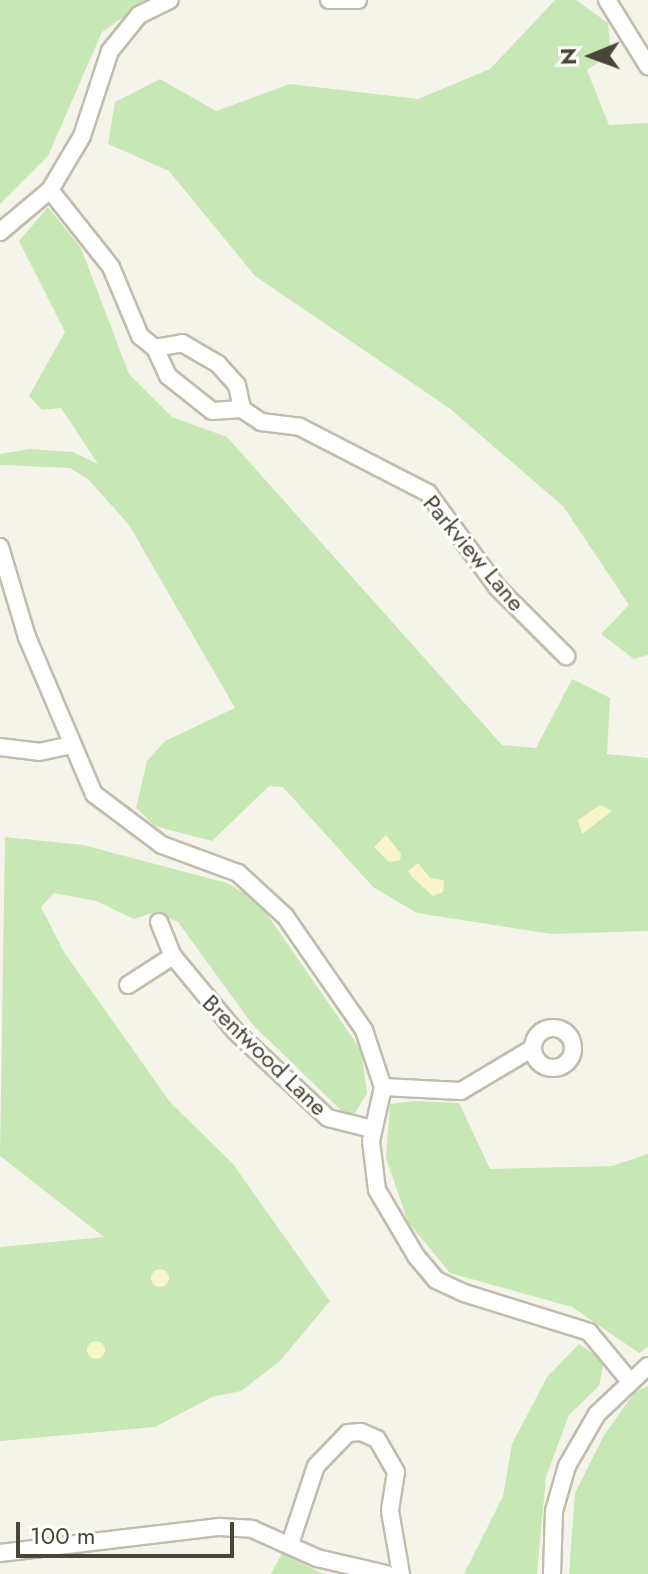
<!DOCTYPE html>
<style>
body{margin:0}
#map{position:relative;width:648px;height:1574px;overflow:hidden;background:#f5f4ea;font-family:Jost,sans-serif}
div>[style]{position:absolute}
.green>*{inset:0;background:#c7e8b4}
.sand>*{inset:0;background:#f8f6c8}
.round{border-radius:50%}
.roads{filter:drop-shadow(2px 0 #c0bdad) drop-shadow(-2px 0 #c0bdad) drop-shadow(0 2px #c0bdad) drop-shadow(0 -2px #c0bdad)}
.street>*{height:16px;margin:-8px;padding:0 8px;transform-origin:8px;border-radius:8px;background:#fff}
.street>.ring{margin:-8px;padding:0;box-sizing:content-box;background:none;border:16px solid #fff;border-radius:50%}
span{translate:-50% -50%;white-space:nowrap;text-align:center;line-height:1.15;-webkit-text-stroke:6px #fff;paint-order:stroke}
.street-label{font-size:24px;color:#494538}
.north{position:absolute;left:552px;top:16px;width:80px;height:80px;-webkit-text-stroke:6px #fff;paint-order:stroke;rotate:269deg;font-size:22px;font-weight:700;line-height:32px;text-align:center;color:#494538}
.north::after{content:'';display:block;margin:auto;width:28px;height:36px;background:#494538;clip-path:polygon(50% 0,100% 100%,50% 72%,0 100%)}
.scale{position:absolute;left:16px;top:1522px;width:218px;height:36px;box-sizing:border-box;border:4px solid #494538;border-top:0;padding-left:10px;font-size:24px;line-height:28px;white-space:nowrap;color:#494538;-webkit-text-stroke:6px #fff;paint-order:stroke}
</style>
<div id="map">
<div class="green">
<i style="clip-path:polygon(0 0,148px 0,102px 32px,48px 156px,0 204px)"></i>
<i style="clip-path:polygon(555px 0,576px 0,608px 23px,611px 54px,587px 70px,609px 125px,648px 123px,648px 655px,634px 659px,601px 634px,629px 605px,563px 506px,449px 408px,255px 276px,169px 171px,108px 144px,115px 102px,160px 79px,216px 111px,290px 84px,418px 99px,490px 69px)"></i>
<i style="clip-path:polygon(48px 207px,81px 248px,129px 374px,172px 417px,227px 437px,502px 745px,536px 748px,572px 679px,610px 698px,607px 754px,648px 758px,648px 931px,551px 934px,417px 913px,373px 887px,283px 787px,269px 786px,212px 841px,155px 826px,136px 808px,147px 761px,165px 741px,235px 708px,129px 525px,88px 479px,70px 468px,0 465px,0 454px,29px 449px,73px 452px,98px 464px,61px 408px,42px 410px,29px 396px,65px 332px,19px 241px)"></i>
<i style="clip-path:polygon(5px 837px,83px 845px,227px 883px,258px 901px,361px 1050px,367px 1093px,351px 1120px,252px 1024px,178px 922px,155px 912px,134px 919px,96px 901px,54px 893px,41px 907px,64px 952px,170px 1102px,233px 1164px,330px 1301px,280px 1361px,241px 1391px,212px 1397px,155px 1427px,0 1441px,0 1247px,104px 1237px,0 1156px)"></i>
<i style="clip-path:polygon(414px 1101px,459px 1103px,490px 1169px,612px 1166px,648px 1154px,648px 1347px,639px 1353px,572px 1307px,450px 1273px,408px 1222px,386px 1158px,390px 1104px)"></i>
<i style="clip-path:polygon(579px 1344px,604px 1361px,599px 1386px,569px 1415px,546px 1477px,537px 1574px,464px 1574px,503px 1496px,512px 1444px,547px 1377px)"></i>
<i style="clip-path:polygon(648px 1386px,648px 1574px,569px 1574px,575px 1493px,604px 1435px,635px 1392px)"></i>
<i style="clip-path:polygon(282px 1553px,323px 1574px,271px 1574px)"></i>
</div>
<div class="sand">
<i style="clip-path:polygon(600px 805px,612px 811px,582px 834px,578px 820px)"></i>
<i style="clip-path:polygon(386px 835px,401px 854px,400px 860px,389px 862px,374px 847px)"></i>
<i style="clip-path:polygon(418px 863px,430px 878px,444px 880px,443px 892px,433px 896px,412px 877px,408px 871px)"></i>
<i class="round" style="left:151px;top:1269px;width:18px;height:18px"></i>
<i class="round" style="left:87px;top:1341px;width:18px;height:18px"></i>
</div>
<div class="roads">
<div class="street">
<i style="left:329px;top:0;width:29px"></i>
<i style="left:607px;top:0;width:78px;rotate:58.2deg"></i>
<i style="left:50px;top:190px;width:98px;rotate:51.6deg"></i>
<i style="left:111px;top:267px;width:75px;rotate:67.2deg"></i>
<i style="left:140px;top:336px;width:19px;rotate:39deg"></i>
<i style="left:155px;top:348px;width:31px;rotate:65deg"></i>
<i style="left:168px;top:376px;width:56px;rotate:38.5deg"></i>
<i style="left:212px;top:411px;width:30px;rotate:-4deg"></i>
<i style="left:242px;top:409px;width:23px;rotate:34deg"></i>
<i style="left:261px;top:422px;width:39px;rotate:7deg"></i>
<i style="left:300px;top:427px;width:144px;rotate:27.3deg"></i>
<i style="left:428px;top:493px;width:117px;rotate:53.7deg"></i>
<i style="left:497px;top:587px;width:98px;rotate:45deg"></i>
<i style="left:0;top:232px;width:65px;rotate:-40deg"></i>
<i style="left:50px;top:190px;width:63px;rotate:-59.3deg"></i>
<i style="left:82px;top:136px;width:89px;rotate:-71.8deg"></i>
<i style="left:110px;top:51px;width:46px;rotate:-51.1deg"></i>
<i style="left:139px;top:15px;width:34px;rotate:-26deg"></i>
<i style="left:155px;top:348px;width:27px;rotate:-10deg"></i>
<i style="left:182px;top:343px;width:42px;rotate:30.3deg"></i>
<i style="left:218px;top:364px;width:28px;rotate:48deg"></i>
<i style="left:237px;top:385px;width:25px;rotate:78deg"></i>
<i style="left:0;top:547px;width:94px;rotate:73.3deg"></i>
<i style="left:27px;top:637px;width:171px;rotate:66.9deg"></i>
<i style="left:94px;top:794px;width:85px;rotate:36.9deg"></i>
<i style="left:162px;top:845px;width:81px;rotate:20.2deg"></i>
<i style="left:238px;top:873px;width:64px;rotate:42.5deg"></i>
<i style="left:285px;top:916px;width:139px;rotate:55.3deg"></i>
<i style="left:364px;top:1030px;width:60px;rotate:71.6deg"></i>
<i style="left:383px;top:1087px;width:55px;rotate:102.5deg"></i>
<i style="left:371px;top:1141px;width:49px;rotate:83deg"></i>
<i style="left:377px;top:1190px;width:77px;rotate:59.4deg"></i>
<i style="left:416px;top:1256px;width:31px;rotate:50deg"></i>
<i style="left:436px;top:1280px;width:31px;rotate:25deg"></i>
<i style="left:464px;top:1293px;width:131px;rotate:17.3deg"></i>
<i style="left:589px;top:1332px;width:61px;rotate:50.3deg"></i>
<i style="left:0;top:747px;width:39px;rotate:7deg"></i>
<i style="left:39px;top:752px;width:34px;rotate:-12deg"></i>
<i style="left:159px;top:922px;width:37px;rotate:68deg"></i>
<i style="left:173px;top:956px;width:97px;rotate:50.4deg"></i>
<i style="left:235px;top:1031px;width:127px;rotate:43.1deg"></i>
<i style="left:328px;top:1118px;width:45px;rotate:14deg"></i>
<i style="left:128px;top:985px;width:54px;rotate:-32.8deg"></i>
<i class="ring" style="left:533px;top:1028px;width:24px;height:24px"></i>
<i style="left:383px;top:1087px;width:78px;rotate:2.9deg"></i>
<i style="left:461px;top:1091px;width:84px;rotate:-30.8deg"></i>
<i style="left:290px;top:1544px;width:82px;rotate:-71.6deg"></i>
<i style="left:316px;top:1466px;width:46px;rotate:-45.9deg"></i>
<i style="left:348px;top:1433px;width:13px;rotate:-4deg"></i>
<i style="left:361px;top:1432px;width:17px;rotate:24deg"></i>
<i style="left:377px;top:1439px;width:38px;rotate:60deg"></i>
<i style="left:396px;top:1472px;width:39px;rotate:99deg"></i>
<i style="left:390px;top:1511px;width:64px;rotate:80.1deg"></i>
<i style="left:0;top:1553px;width:221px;rotate:-6.8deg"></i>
<i style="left:219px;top:1527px;width:33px;rotate:3deg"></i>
<i style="left:252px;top:1529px;width:71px;rotate:24deg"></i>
<i style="left:317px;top:1558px;width:71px;rotate:13.1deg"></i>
<i style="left:552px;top:1574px;width:63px;rotate:-88.2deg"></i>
<i style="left:554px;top:1511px;width:47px;rotate:-73.9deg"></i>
<i style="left:567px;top:1466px;width:60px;rotate:-60deg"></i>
<i style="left:597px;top:1414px;width:70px;rotate:-43.3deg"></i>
</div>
</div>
<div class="street-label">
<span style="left:474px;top:553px;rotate:50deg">Parkview Lane</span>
<span style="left:265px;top:1055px;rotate:44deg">Brentwood Lane</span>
</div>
<div class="north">N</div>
<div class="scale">100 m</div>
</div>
